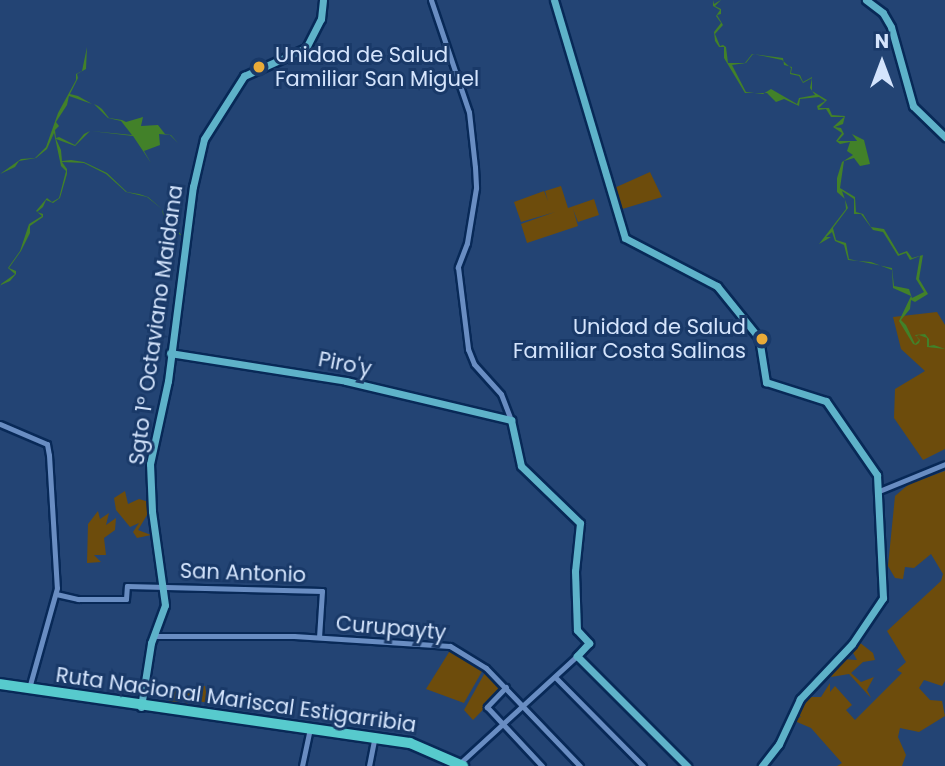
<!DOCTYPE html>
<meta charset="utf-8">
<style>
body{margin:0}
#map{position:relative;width:945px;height:766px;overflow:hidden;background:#234474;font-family:Poppins,sans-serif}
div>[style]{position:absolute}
.green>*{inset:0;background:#6d4c0c}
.water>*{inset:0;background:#428129}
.roads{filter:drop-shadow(2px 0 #082957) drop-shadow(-2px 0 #082957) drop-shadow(0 2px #082957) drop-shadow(0 -2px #082957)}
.minor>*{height:5px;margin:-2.5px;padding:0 2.5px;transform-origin:2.5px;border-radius:2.5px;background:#698dc2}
.major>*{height:7px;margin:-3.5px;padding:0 3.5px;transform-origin:3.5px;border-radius:3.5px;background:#5eb2c9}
.highway>*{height:10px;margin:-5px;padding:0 5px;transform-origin:5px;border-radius:5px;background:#57cacd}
.dots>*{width:19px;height:19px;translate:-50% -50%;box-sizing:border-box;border:4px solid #193968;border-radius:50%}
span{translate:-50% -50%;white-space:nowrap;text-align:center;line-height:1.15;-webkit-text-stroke:6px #193968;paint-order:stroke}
.poi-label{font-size:21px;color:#d4e4fc}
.left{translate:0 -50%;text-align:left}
.right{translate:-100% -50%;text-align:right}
.street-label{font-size:21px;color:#d4e4fc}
.north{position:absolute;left:847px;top:28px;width:70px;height:70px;-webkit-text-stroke:5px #193968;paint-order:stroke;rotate:0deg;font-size:19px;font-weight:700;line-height:28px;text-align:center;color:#d4e4fc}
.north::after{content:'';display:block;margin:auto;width:24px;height:32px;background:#d4e4fc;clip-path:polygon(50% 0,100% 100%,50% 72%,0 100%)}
</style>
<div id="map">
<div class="green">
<i style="clip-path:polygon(650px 172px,662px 197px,619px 210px,612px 189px)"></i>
<i style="clip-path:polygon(561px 186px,568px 208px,594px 199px,599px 215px,578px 222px,573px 209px,578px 226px,527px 243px,521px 224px,555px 212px,521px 222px,514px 202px,544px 191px,548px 201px,545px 191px)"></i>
<i style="clip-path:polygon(937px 312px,945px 325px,945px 449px,923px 460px,894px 418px,895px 389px,925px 371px,901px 349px,893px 317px)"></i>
<i style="clip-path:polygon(945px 471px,945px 681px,942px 686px,924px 680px,919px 688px,930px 700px,942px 701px,945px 716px,919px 732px,900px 728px,898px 737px,906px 755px,902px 766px,837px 766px,842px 763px,811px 728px,790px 719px,801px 717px,795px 710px,804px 697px,821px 697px,830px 683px,830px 692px,835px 686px,852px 705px,846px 710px,855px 720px,902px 673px,897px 670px,906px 662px,887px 631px,941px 581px,943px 574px,931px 554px,914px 568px,905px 567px,903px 579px,895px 578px,888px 566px,895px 496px,909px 484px)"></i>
<i style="clip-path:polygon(125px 491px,128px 504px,139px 499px,149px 502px,150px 510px,138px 530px,151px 535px,137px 538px,133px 532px,139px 523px,130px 527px,116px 510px,114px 498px)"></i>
<i style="clip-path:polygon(98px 511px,100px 519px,109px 513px,106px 525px,116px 518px,115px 530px,104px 538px,106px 555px,94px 555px,101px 562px,87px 563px,88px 524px)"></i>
<i style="clip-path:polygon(859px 642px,873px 653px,875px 660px,863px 662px,851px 673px,861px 682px,874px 677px,867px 690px,871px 698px,849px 674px,831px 677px,841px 659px,857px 660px,851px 649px)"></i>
<i style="clip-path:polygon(451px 649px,484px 668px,464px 703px,426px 689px)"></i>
<i style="clip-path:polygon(487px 669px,505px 687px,473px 720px,464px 710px)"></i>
<i style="clip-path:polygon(205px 686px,207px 698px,215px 696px,210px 703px,196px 701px,203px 695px,193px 694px,187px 704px,178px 696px,180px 702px,168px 704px,173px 687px,180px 692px,185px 687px)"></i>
</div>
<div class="water">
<i style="clip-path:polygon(evenodd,713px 0,714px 4px,721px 0,715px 6px,721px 9px,721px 14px,717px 15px,723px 25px,715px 34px,720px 46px,723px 45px,726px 47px,728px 63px,745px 63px,752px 54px,783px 58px,784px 65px,792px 67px,791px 73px,800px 75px,803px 82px,812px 77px,812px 91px,827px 100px,819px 108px,829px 108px,832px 115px,845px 116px,843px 124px,835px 127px,841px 128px,844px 134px,838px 141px,857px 141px,852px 134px,864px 140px,870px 164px,860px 166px,854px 158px,844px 161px,840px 188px,855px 197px,856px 212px,863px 214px,871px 227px,884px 229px,899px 254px,907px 251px,912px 258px,923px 255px,919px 279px,928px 294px,915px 302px,911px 300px,910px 309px,901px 320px,906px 325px,915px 344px,919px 340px,915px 335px,925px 334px,929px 339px,929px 346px,934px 345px,945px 349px,927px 347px,927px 338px,919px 335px,916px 336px,920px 340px,919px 343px,916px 345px,913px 344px,899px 321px,911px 296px,893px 288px,892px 270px,871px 262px,848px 260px,844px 245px,835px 241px,832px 232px,826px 237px,831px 237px,819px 244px,846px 209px,845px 199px,837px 192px,837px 178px,842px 162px,853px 155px,847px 151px,850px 142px,840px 144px,836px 141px,842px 133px,833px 127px,844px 117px,831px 117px,826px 109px,818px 110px,817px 106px,825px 101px,819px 97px,800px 99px,799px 106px,784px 99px,776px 102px,767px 93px,745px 93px,724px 58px,724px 47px,719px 47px,715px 41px,714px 32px,721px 23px,716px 16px,720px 10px,713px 6px,713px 0,753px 54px,782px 60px,791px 68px,790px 74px,799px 76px,803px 83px,812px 78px,810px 88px,815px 95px,799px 98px,797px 104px,771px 89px,763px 94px,746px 92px,732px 65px,746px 63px,753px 54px,713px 0,842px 191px,854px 199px,854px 214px,861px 214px,873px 230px,883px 232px,898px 256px,906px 253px,910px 260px,920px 256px,916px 279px,924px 292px,912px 298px,909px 289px,894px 286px,892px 268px,849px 259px,846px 243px,836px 240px,833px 228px,848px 208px,842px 191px)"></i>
<i style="clip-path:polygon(87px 47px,86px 69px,77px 74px,78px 78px,70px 94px,78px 96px,92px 104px,69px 96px,67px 105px,56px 122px,59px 126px,55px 130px,56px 138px,59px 137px,75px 145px,84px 134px,90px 131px,75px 146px,56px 139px,61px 150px,62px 161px,71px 160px,84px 162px,107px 173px,127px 192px,139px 194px,148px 197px,162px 209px,165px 217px,166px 224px,178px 231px,182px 236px,165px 224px,162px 209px,147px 197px,126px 192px,106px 174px,84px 163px,62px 162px,67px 169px,67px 174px,60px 198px,53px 203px,46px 200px,43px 207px,37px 212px,43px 214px,43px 217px,30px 226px,30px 233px,21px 251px,9px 268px,16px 271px,16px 274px,10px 281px,1px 285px,0 289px,1px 284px,15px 274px,8px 268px,20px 251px,29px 224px,42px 216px,36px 211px,47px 198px,52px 202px,59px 198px,66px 171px,61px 166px,54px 133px,47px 149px,36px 158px,19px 161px,15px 167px,0 174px,21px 159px,35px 158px,46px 147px,58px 113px,76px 80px,76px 74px,82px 71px)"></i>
<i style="clip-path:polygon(94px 104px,98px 106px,102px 109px,109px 118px,122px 120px,126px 122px,143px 117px,141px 126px,158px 125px,165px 134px,171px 135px,178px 143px,170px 135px,159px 134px,160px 145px,144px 151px,151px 163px,133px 136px,91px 131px,132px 135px,121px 121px,108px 118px)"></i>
</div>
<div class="roads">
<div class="minor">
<i style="left:431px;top:0;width:118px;rotate:71.3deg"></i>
<i style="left:469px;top:112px;width:55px;rotate:83.8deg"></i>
<i style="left:475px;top:167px;width:21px;rotate:87deg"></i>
<i style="left:476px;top:188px;width:56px;rotate:99.3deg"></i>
<i style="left:467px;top:243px;width:26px;rotate:111deg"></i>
<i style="left:458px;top:267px;width:83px;rotate:83deg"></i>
<i style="left:468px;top:349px;width:16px;rotate:68deg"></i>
<i style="left:474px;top:364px;width:40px;rotate:48deg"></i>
<i style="left:501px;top:394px;width:28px;rotate:69deg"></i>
<i style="left:0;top:424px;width:51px;rotate:23.1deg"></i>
<i style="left:47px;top:444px;width:11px;rotate:80deg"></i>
<i style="left:49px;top:455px;width:133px;rotate:86.6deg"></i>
<i style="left:57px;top:588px;width:104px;rotate:105.6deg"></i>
<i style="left:879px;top:491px;width:71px;rotate:-22.2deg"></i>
<i style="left:56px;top:594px;width:23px;rotate:13deg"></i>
<i style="left:78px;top:599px;width:48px"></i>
<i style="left:126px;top:599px;width:13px;rotate:-86deg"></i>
<i style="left:127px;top:586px;width:195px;rotate:1.5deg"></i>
<i style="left:322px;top:591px;width:46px;rotate:93.7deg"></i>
<i style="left:153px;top:636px;width:141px"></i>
<i style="left:294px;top:636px;width:156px;rotate:3.7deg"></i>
<i style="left:450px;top:646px;width:42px;rotate:31.4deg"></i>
<i style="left:486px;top:668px;width:136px;rotate:46.2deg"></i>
<i style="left:556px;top:678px;width:124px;rotate:45.3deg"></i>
<i style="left:506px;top:687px;width:28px;rotate:134deg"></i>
<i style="left:487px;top:707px;width:81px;rotate:47deg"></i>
<i style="left:459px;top:764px;width:160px;rotate:-42.5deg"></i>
<i style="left:302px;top:766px;width:38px;rotate:-78deg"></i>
<i style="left:369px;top:766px;width:26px;rotate:-79deg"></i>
</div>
<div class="major">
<i style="left:554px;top:0;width:248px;rotate:73.4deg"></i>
<i style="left:625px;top:238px;width:104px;rotate:27.6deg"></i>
<i style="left:717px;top:286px;width:67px;rotate:51.1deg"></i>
<i style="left:759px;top:338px;width:45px;rotate:81deg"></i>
<i style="left:766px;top:382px;width:63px;rotate:17.6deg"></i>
<i style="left:826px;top:401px;width:90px;rotate:55.4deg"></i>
<i style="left:877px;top:475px;width:123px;rotate:87.2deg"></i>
<i style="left:883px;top:598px;width:55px;rotate:124deg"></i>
<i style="left:852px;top:644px;width:76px;rotate:133.4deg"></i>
<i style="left:800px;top:699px;width:50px;rotate:115deg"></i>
<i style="left:779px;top:744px;width:28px;rotate:128deg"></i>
<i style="left:866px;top:0;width:21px;rotate:37deg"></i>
<i style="left:883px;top:13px;width:16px;rotate:60deg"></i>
<i style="left:891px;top:27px;width:82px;rotate:74.4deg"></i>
<i style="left:913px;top:106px;width:45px;rotate:44.1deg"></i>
<i style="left:170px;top:353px;width:178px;rotate:9deg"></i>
<i style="left:346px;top:381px;width:170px;rotate:13.3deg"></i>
<i style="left:511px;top:420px;width:47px;rotate:77.7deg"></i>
<i style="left:521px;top:466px;width:82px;rotate:44deg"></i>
<i style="left:580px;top:523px;width:48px;rotate:95.9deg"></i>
<i style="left:575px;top:571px;width:59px;rotate:88.1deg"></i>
<i style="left:577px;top:630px;width:18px;rotate:47deg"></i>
<i style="left:589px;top:643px;width:18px;rotate:133deg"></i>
<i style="left:577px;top:656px;width:156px;rotate:45deg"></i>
<i style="left:141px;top:707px;width:65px;rotate:-81.1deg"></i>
<i style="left:151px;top:643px;width:40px;rotate:-69.8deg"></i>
<i style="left:165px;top:605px;width:95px;rotate:-97.9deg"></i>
<i style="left:152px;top:511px;width:47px;rotate:-92.4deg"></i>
<i style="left:150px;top:464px;width:85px;rotate:-77.8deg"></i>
<i style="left:168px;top:381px;width:196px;rotate:-82.7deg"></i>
<i style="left:193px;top:187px;width:49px;rotate:-77.1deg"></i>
<i style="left:204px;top:139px;width:75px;rotate:-57.6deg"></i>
<i style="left:244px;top:76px;width:68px;rotate:-24.3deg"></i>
<i style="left:306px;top:48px;width:33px;rotate:-63deg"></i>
<i style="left:321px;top:19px;width:19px;rotate:-84deg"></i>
</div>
<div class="highway">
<i style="left:0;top:684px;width:414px;rotate:8.2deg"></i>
<i style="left:410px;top:743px;width:58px;rotate:23.5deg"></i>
</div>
</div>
<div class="dots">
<i style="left:259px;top:67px;background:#e9aa38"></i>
<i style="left:762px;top:339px;background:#e9aa38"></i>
</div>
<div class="poi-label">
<span class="left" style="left:275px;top:67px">Unidad de Salud<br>Familiar San Miguel</span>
<span class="right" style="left:746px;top:339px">Unidad de Salud<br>Familiar Costa Salinas</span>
</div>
<div class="street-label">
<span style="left:156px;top:325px;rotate:-82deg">Sgto 1° Octaviano Maidana</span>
<span style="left:345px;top:364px;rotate:11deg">Piro'y</span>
<span style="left:243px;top:573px;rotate:2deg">San Antonio</span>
<span style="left:391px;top:628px;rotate:5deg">Curupayty</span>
<span style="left:236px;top:700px;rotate:8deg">Ruta Nacional Mariscal Estigarribia</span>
</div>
<div class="north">N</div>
</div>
